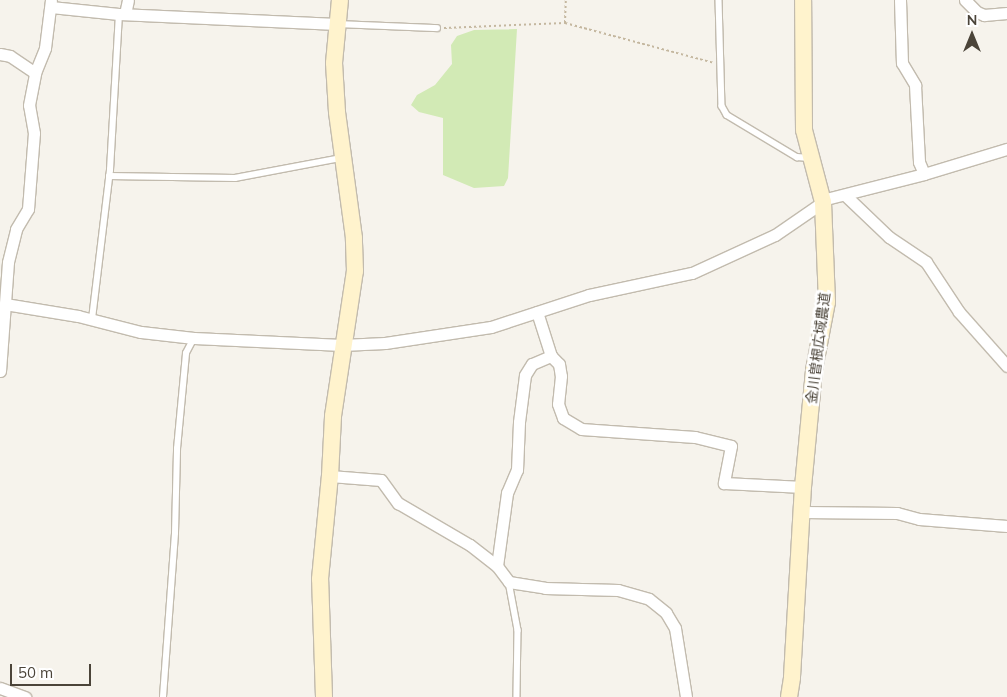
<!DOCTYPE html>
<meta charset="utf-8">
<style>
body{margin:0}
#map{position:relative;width:1007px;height:697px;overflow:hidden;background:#f6f3ec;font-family:Mulish,"Noto Sans JP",sans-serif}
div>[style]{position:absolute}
.green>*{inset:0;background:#d2eab5}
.path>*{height:2px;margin-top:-1px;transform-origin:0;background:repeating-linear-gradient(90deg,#c4b79f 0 2.5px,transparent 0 5px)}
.roads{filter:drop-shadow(1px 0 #c2bbae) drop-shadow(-1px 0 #c2bbae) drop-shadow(0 1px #c2bbae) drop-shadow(0 -1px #c2bbae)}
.lane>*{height:5.5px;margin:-2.75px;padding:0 2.75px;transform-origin:2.75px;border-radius:2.75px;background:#fff}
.street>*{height:11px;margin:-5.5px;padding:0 5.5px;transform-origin:5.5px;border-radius:5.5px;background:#fff}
.secondary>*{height:16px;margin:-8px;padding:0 8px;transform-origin:8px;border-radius:8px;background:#fff3cd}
span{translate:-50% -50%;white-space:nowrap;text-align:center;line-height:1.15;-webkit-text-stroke:5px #fff;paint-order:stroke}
.street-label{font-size:14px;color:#4b4439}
.north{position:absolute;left:947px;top:10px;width:50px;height:50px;-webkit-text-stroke:4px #fff;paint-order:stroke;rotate:0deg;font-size:14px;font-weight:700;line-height:20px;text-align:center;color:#4b4439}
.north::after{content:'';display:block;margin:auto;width:18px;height:22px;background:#4b4439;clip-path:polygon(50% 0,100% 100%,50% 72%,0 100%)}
.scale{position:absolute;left:10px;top:664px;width:81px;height:22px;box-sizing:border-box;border:2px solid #4b4439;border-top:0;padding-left:6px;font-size:15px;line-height:18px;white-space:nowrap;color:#4b4439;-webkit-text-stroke:4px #fff;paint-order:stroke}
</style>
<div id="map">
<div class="green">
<i style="clip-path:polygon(517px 29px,508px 178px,504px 186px,474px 188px,443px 175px,443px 118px,419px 112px,411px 105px,417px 95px,435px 85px,452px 64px,451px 45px,457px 36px,474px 30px)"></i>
</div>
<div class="path">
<i style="left:565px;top:23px;width:23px;rotate:-88deg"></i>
<i style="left:444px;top:28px;width:121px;rotate:-2.4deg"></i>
<i style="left:565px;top:23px;width:154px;rotate:15deg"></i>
</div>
<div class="roads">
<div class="lane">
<i style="left:719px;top:0;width:106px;rotate:88.4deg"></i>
<i style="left:722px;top:106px;width:10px;rotate:61deg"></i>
<i style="left:727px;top:115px;width:82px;rotate:31deg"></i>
<i style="left:797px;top:157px;width:12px;rotate:5deg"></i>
<i style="left:340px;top:24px;width:97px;rotate:2.4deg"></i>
<i style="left:109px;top:176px;width:126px;rotate:0.9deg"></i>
<i style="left:235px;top:178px;width:108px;rotate:-10.7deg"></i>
<i style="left:92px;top:319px;width:150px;rotate:-83.1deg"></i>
<i style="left:110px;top:170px;width:156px;rotate:-86.7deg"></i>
<i style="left:509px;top:582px;width:49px;rotate:79.4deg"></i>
<i style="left:518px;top:630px;width:67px;rotate:90.9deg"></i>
<i style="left:163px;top:697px;width:164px;rotate:-85.8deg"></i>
<i style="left:175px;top:533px;width:84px;rotate:-88.6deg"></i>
<i style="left:177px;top:449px;width:96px;rotate:-84.6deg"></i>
<i style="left:186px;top:353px;width:17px;rotate:-62deg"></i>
</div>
<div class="street">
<i style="left:900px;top:0;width:63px;rotate:88.2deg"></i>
<i style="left:902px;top:63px;width:26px;rotate:59deg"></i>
<i style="left:915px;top:85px;width:77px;rotate:87deg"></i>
<i style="left:919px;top:162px;width:13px;rotate:67deg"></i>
<i style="left:965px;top:0;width:17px;rotate:45deg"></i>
<i style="left:977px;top:12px;width:8px;rotate:23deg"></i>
<i style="left:984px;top:15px;width:23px;rotate:-5deg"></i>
<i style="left:51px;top:7px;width:68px;rotate:5.9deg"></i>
<i style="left:119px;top:14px;width:218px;rotate:2.6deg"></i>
<i style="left:125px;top:14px;width:14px;rotate:-78deg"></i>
<i style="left:0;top:54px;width:10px;rotate:11deg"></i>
<i style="left:10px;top:56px;width:30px;rotate:34deg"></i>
<i style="left:845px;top:195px;width:61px;rotate:43.7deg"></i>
<i style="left:889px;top:237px;width:45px;rotate:34deg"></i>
<i style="left:926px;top:262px;width:60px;rotate:56.6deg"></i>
<i style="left:959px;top:312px;width:72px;rotate:48.4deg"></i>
<i style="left:822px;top:200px;width:105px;rotate:-14.3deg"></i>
<i style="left:924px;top:174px;width:87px;rotate:-16.8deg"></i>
<i style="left:5px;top:304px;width:74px;rotate:9.3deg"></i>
<i style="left:78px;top:316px;width:65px;rotate:14.3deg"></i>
<i style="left:141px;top:332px;width:53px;rotate:6.5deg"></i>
<i style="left:194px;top:338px;width:148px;rotate:2.7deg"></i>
<i style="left:342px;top:345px;width:43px;rotate:-2.7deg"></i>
<i style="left:385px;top:343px;width:107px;rotate:-8.6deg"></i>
<i style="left:491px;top:327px;width:103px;rotate:-18.1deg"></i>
<i style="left:589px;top:295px;width:105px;rotate:-12.1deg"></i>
<i style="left:692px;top:273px;width:91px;rotate:-24.6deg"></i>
<i style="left:775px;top:235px;width:58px;rotate:-34.5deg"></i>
<i style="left:537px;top:312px;width:46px;rotate:72.3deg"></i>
<i style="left:551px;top:356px;width:11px;rotate:45deg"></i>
<i style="left:559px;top:364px;width:12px;rotate:81deg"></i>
<i style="left:561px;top:376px;width:28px;rotate:96deg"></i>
<i style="left:558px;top:404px;width:15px;rotate:70deg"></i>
<i style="left:563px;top:418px;width:21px;rotate:31deg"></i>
<i style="left:581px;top:429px;width:114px;rotate:4deg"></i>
<i style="left:695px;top:437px;width:37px;rotate:14deg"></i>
<i style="left:731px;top:446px;width:38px;rotate:101deg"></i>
<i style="left:724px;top:483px;width:79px;rotate:2.9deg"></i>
<i style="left:0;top:371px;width:109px;rotate:-85.8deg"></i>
<i style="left:8px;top:262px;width:34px;rotate:-76deg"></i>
<i style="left:16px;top:229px;width:23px;rotate:-59deg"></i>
<i style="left:28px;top:209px;width:76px;rotate:-85.5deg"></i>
<i style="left:34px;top:133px;width:28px;rotate:-100deg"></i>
<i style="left:29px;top:105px;width:33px;rotate:-79deg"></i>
<i style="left:35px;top:73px;width:27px;rotate:-68deg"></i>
<i style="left:45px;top:48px;width:48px;rotate:-82.9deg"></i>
<i style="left:330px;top:476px;width:51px;rotate:4.5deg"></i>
<i style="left:381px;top:480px;width:29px;rotate:54deg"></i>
<i style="left:398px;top:503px;width:83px;rotate:30.3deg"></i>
<i style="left:470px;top:545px;width:34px;rotate:38deg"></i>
<i style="left:497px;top:566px;width:20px;rotate:53deg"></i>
<i style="left:509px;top:582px;width:36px;rotate:9deg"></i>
<i style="left:545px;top:588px;width:73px;rotate:1.6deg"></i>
<i style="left:618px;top:590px;width:32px;rotate:16deg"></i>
<i style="left:649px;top:599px;width:22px;rotate:39deg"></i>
<i style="left:666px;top:613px;width:17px;rotate:59deg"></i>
<i style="left:675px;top:628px;width:70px;rotate:80.9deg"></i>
<i style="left:803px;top:512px;width:94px;rotate:0.6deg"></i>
<i style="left:897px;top:513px;width:23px;rotate:15deg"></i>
<i style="left:919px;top:519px;width:88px;rotate:4.5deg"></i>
<i style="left:497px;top:566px;width:74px;rotate:-82.2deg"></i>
<i style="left:507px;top:493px;width:25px;rotate:-67deg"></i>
<i style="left:517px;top:470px;width:48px;rotate:-87.6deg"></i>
<i style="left:519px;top:422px;width:47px;rotate:-82.7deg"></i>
<i style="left:525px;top:375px;width:13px;rotate:-58deg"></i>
<i style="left:532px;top:364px;width:21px;rotate:-23deg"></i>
<i style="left:0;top:688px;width:27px;rotate:20deg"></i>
</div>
<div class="secondary">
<i style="left:324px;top:697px;width:118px;rotate:-91.9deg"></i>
<i style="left:320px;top:579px;width:103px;rotate:-84.5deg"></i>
<i style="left:330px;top:476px;width:60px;rotate:-87.1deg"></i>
<i style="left:333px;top:416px;width:147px;rotate:-81.4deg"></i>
<i style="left:355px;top:271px;width:33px;rotate:-92deg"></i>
<i style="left:354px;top:238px;width:127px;rotate:-97.7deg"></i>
<i style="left:337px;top:112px;width:49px;rotate:-93.5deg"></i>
<i style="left:334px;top:63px;width:63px;rotate:-84.6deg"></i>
<i style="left:789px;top:697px;width:20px;rotate:-81deg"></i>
<i style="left:792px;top:677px;width:190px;rotate:-86.7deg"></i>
<i style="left:803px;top:487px;width:118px;rotate:-84.6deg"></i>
<i style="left:814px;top:370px;width:69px;rotate:-79.2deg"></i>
<i style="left:827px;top:302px;width:100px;rotate:-92.3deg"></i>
<i style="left:823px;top:202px;width:74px;rotate:-104.8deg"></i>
<i style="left:804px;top:130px;width:130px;rotate:-90.4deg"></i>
</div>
</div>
<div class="street-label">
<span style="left:818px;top:348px;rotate:-83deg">金川曽根広域農道</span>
</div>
<div class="north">N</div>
<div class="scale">50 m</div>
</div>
